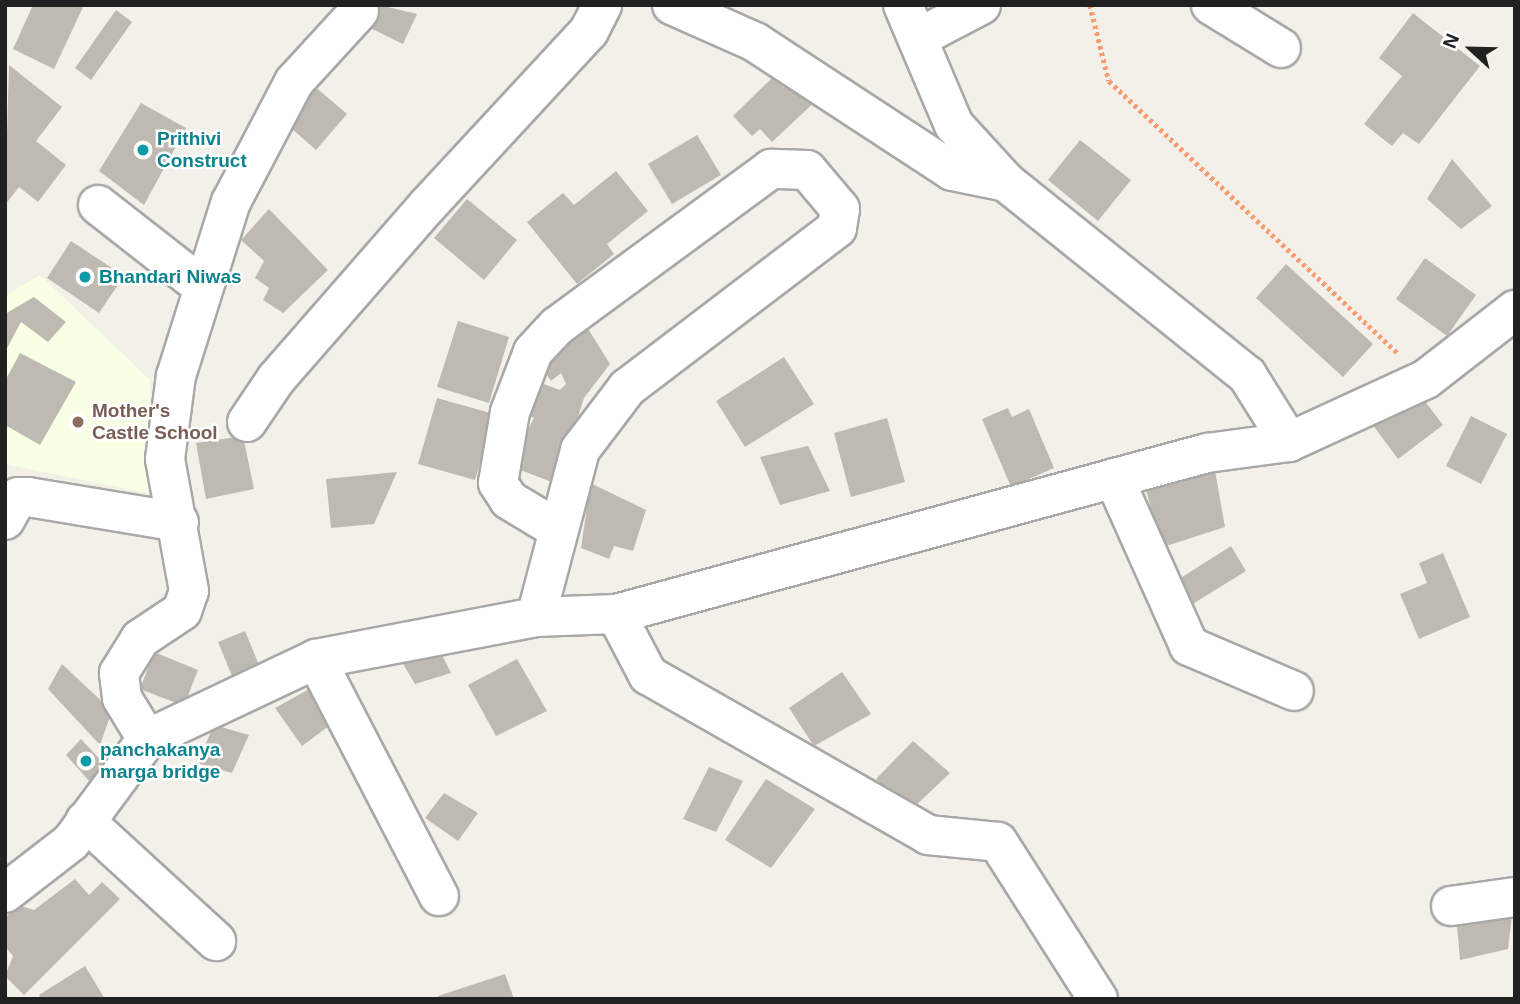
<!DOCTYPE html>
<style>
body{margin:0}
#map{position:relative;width:1520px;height:1004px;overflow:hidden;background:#f2f0e8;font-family:Helvetica,sans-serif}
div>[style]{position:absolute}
.education>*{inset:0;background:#f9ffe4}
.building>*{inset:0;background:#bfbab1}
.path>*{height:4.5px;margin-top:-2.25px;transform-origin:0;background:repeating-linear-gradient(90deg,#fc9b6f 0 3.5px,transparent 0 7px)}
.roads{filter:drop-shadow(2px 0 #a8a8a8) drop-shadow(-2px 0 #a8a8a8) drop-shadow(0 2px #a8a8a8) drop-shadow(0 -2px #a8a8a8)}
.minor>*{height:38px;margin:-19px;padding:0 19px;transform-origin:19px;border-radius:19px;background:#fff}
.dots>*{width:19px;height:19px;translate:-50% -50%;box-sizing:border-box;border:4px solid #fff;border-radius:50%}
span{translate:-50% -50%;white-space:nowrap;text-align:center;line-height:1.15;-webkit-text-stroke:5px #fff;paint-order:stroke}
.culture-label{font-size:19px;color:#0d838f;font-weight:700}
.left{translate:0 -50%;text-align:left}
.education-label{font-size:19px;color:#785e54;font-weight:700}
.frame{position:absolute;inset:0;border:7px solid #212121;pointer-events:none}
.north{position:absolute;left:1436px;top:14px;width:70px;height:70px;-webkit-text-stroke:5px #fff;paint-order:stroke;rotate:292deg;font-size:19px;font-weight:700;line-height:28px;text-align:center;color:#212121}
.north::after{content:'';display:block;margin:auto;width:24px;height:32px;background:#212121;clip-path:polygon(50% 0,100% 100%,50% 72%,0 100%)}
</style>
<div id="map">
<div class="education">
<i style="clip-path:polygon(40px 275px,150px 380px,151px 494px,5px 464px,5px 296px)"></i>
</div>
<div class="building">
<i style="clip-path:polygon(33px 5px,84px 5px,54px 69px,13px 49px)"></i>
<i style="clip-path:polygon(379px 5px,417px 14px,403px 44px,368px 27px)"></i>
<i style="clip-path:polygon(116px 10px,132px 22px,91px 80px,75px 68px)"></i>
<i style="clip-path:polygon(1413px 13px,1480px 66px,1419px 144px,1403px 133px,1392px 146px,1364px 124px,1402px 76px,1379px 58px)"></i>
<i style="clip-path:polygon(9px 65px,62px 107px,36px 141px,66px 165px,38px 202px,19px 187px,5px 205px)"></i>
<i style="clip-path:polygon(797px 75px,819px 98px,772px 142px,760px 129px,752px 136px,733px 116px,773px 77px,784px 88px)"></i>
<i style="clip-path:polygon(313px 85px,347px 114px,316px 150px,283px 121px)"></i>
<i style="clip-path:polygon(141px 103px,186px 128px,144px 205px,99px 171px)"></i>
<i style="clip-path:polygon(697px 135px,721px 175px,672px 204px,648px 164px)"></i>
<i style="clip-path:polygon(1080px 140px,1131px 180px,1098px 221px,1048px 180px)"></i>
<i style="clip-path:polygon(1452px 159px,1492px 206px,1461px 229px,1427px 199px)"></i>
<i style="clip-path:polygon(616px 171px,648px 211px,607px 244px,614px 254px,577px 284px,527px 222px,563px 193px,574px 205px)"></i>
<i style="clip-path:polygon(467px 199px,517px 240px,484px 280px,434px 238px)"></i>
<i style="clip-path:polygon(269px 209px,328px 270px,283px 313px,263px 300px,269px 288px,255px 278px,264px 261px,241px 240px)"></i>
<i style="clip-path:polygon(71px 241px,124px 276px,99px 313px,47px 278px)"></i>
<i style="clip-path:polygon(1425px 258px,1476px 295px,1447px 336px,1396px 299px)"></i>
<i style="clip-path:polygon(1286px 264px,1373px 344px,1343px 377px,1256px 298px)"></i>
<i style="clip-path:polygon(34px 297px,66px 322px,48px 342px,21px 322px,5px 352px,5px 314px)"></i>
<i style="clip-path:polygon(582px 319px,610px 364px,584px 398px,557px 484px,510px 466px,534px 418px,521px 412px,533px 380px,560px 390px,566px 384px,561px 373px,551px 381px,538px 362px)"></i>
<i style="clip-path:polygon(458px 321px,509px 337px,489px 403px,437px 387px)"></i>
<i style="clip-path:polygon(20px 353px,76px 382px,40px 445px,5px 425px,5px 381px)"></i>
<i style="clip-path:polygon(784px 357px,814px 404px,745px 447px,716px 401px)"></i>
<i style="clip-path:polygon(1417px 391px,1443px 425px,1398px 459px,1372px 424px)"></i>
<i style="clip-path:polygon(437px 398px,494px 414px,475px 480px,418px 464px)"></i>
<i style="clip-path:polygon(1008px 408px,1012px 417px,1029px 409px,1054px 468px,1011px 487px,982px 419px)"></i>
<i style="clip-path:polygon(1471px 416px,1507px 434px,1481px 484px,1446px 466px)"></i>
<i style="clip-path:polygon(887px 418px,905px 482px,851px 497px,834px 433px)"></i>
<i style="clip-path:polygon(243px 436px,254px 489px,206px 499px,196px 443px)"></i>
<i style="clip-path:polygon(808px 446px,830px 491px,780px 505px,760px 457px)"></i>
<i style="clip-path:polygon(1214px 465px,1225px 527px,1160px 548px,1144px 480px)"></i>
<i style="clip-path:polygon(397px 472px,374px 524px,331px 528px,326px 479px)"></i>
<i style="clip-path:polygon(582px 479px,646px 510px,633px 551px,614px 546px,609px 559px,581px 548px,589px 493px,579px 490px)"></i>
<i style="clip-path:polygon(1231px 546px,1246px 571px,1191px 605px,1176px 581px)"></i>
<i style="clip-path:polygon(1443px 553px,1470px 617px,1419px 639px,1400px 594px,1427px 583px,1419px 563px)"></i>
<i style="clip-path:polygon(245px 631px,259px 665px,232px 676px,218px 642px)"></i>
<i style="clip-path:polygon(438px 647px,451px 673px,415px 684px,399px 657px)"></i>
<i style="clip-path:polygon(154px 652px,198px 670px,184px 706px,140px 689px)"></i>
<i style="clip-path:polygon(517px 659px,547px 711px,496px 736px,468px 685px)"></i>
<i style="clip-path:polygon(62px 664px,112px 711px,100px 745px,48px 689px)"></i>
<i style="clip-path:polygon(842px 672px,871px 714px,814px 746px,789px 708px)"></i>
<i style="clip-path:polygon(313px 687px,337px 720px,302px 746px,275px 708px)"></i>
<i style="clip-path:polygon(214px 725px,249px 735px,232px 773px,197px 763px)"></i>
<i style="clip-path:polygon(81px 739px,106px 766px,91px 783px,66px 755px)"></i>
<i style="clip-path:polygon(913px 741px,950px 773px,911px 810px,876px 779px)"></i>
<i style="clip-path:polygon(709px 767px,743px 781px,716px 832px,683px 819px)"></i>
<i style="clip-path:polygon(766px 779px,815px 809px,771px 868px,725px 840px)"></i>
<i style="clip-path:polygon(444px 793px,478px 813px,458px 841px,425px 818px)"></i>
<i style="clip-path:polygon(75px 879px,89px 895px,102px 882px,120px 899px,24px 995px,5px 976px,13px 956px,5px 946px,5px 918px,18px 905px,34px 910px)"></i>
<i style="clip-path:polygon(1513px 907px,1508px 949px,1460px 960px,1456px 914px)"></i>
<i style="clip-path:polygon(85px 966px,105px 999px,41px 999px,39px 995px)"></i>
<i style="clip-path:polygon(505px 974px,514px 999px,438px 999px,438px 996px)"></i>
</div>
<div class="path">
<i style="left:1090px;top:5px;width:78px;rotate:76deg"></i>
<i style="left:1109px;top:81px;width:397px;rotate:43.3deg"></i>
</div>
<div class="roads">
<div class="minor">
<i style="left:672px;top:5px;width:91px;rotate:24deg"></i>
<i style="left:755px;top:42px;width:235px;rotate:33.2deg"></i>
<i style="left:952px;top:171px;width:55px;rotate:11.5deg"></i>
<i style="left:903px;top:5px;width:130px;rotate:67deg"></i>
<i style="left:954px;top:125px;width:77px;rotate:47.6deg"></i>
<i style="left:1006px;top:182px;width:309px;rotate:38.7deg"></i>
<i style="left:1247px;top:375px;width:79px;rotate:57.9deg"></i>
<i style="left:1211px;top:5px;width:82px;rotate:31.6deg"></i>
<i style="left:920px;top:37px;width:69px;rotate:-27.7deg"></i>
<i style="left:98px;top:205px;width:133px;rotate:38deg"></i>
<i style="left:247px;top:422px;width:52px;rotate:-56deg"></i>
<i style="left:276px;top:379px;width:230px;rotate:-48.9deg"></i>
<i style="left:427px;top:206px;width:238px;rotate:-47.2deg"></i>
<i style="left:589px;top:31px;width:29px;rotate:-63deg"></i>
<i style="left:1114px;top:478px;width:184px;rotate:65.9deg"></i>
<i style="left:1189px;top:646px;width:114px;rotate:23.2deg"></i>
<i style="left:5px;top:520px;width:26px;rotate:-61deg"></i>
<i style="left:18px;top:497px;width:10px"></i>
<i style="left:28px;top:497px;width:153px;rotate:9.4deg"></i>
<i style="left:616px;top:614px;width:69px;rotate:62.3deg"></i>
<i style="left:648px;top:675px;width:322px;rotate:29.7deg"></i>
<i style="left:928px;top:835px;width:70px;rotate:5.7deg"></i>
<i style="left:998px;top:842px;width:186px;rotate:57.5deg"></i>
<i style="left:536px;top:617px;width:173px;rotate:-75.2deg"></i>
<i style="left:580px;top:450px;width:78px;rotate:-52.8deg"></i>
<i style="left:627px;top:388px;width:264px;rotate:-37.3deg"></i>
<i style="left:837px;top:228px;width:19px;rotate:-81deg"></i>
<i style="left:840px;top:209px;width:51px;rotate:-130.2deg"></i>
<i style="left:807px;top:170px;width:36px;rotate:-178deg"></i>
<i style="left:771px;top:169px;width:265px;rotate:143.7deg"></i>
<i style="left:557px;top:326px;width:35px;rotate:133deg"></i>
<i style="left:533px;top:352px;width:64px;rotate:111deg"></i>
<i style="left:510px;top:412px;width:72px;rotate:99.6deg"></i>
<i style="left:498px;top:483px;width:20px;rotate:57deg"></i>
<i style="left:509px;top:500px;width:58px;rotate:31deg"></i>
<i style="left:316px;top:659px;width:267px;rotate:62.6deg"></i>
<i style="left:147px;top:739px;width:48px;rotate:-121.4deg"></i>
<i style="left:122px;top:698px;width:25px;rotate:-97deg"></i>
<i style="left:119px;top:673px;width:40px;rotate:-58deg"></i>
<i style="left:140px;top:639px;width:50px;rotate:-33.7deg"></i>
<i style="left:182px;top:611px;width:21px;rotate:-71deg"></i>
<i style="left:189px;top:591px;width:134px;rotate:-100.3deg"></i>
<i style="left:165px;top:459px;width:84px;rotate:-82.5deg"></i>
<i style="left:176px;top:376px;width:182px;rotate:-72.5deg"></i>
<i style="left:231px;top:202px;width:136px;rotate:-62.3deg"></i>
<i style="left:294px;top:82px;width:96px;rotate:-47.5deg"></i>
<i style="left:85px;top:821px;width:178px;rotate:42.5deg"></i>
<i style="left:5px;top:893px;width:83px;rotate:-37.7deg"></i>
<i style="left:71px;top:842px;width:128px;rotate:-53.6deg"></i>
<i style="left:147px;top:739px;width:187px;rotate:-25.3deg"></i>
<i style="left:316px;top:659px;width:224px;rotate:-10.8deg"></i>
<i style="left:536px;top:617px;width:80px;rotate:-2.1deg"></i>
<i style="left:616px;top:614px;width:613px;rotate:-15.24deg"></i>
<i style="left:1207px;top:453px;width:83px;rotate:-7.6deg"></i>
<i style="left:1289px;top:442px;width:151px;rotate:-24.7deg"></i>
<i style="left:1426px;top:379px;width:113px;rotate:-37.8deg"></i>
<i style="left:1451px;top:906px;width:65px;rotate:-8deg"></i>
</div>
</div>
<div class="dots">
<i style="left:143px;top:150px;background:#0f9aa8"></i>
<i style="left:85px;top:277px;background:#0f9aa8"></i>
<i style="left:78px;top:422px;background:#8d6e63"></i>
<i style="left:86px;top:761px;background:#0f9aa8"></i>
</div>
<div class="culture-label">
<span class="left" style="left:157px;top:150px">Prithivi<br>Construct</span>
<span class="left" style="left:99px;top:277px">Bhandari Niwas</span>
<span class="left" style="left:100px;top:761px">panchakanya<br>marga bridge</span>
</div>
<div class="education-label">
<span class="left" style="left:92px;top:422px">Mother's<br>Castle School</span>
</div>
<div class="frame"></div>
<div class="north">N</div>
</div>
